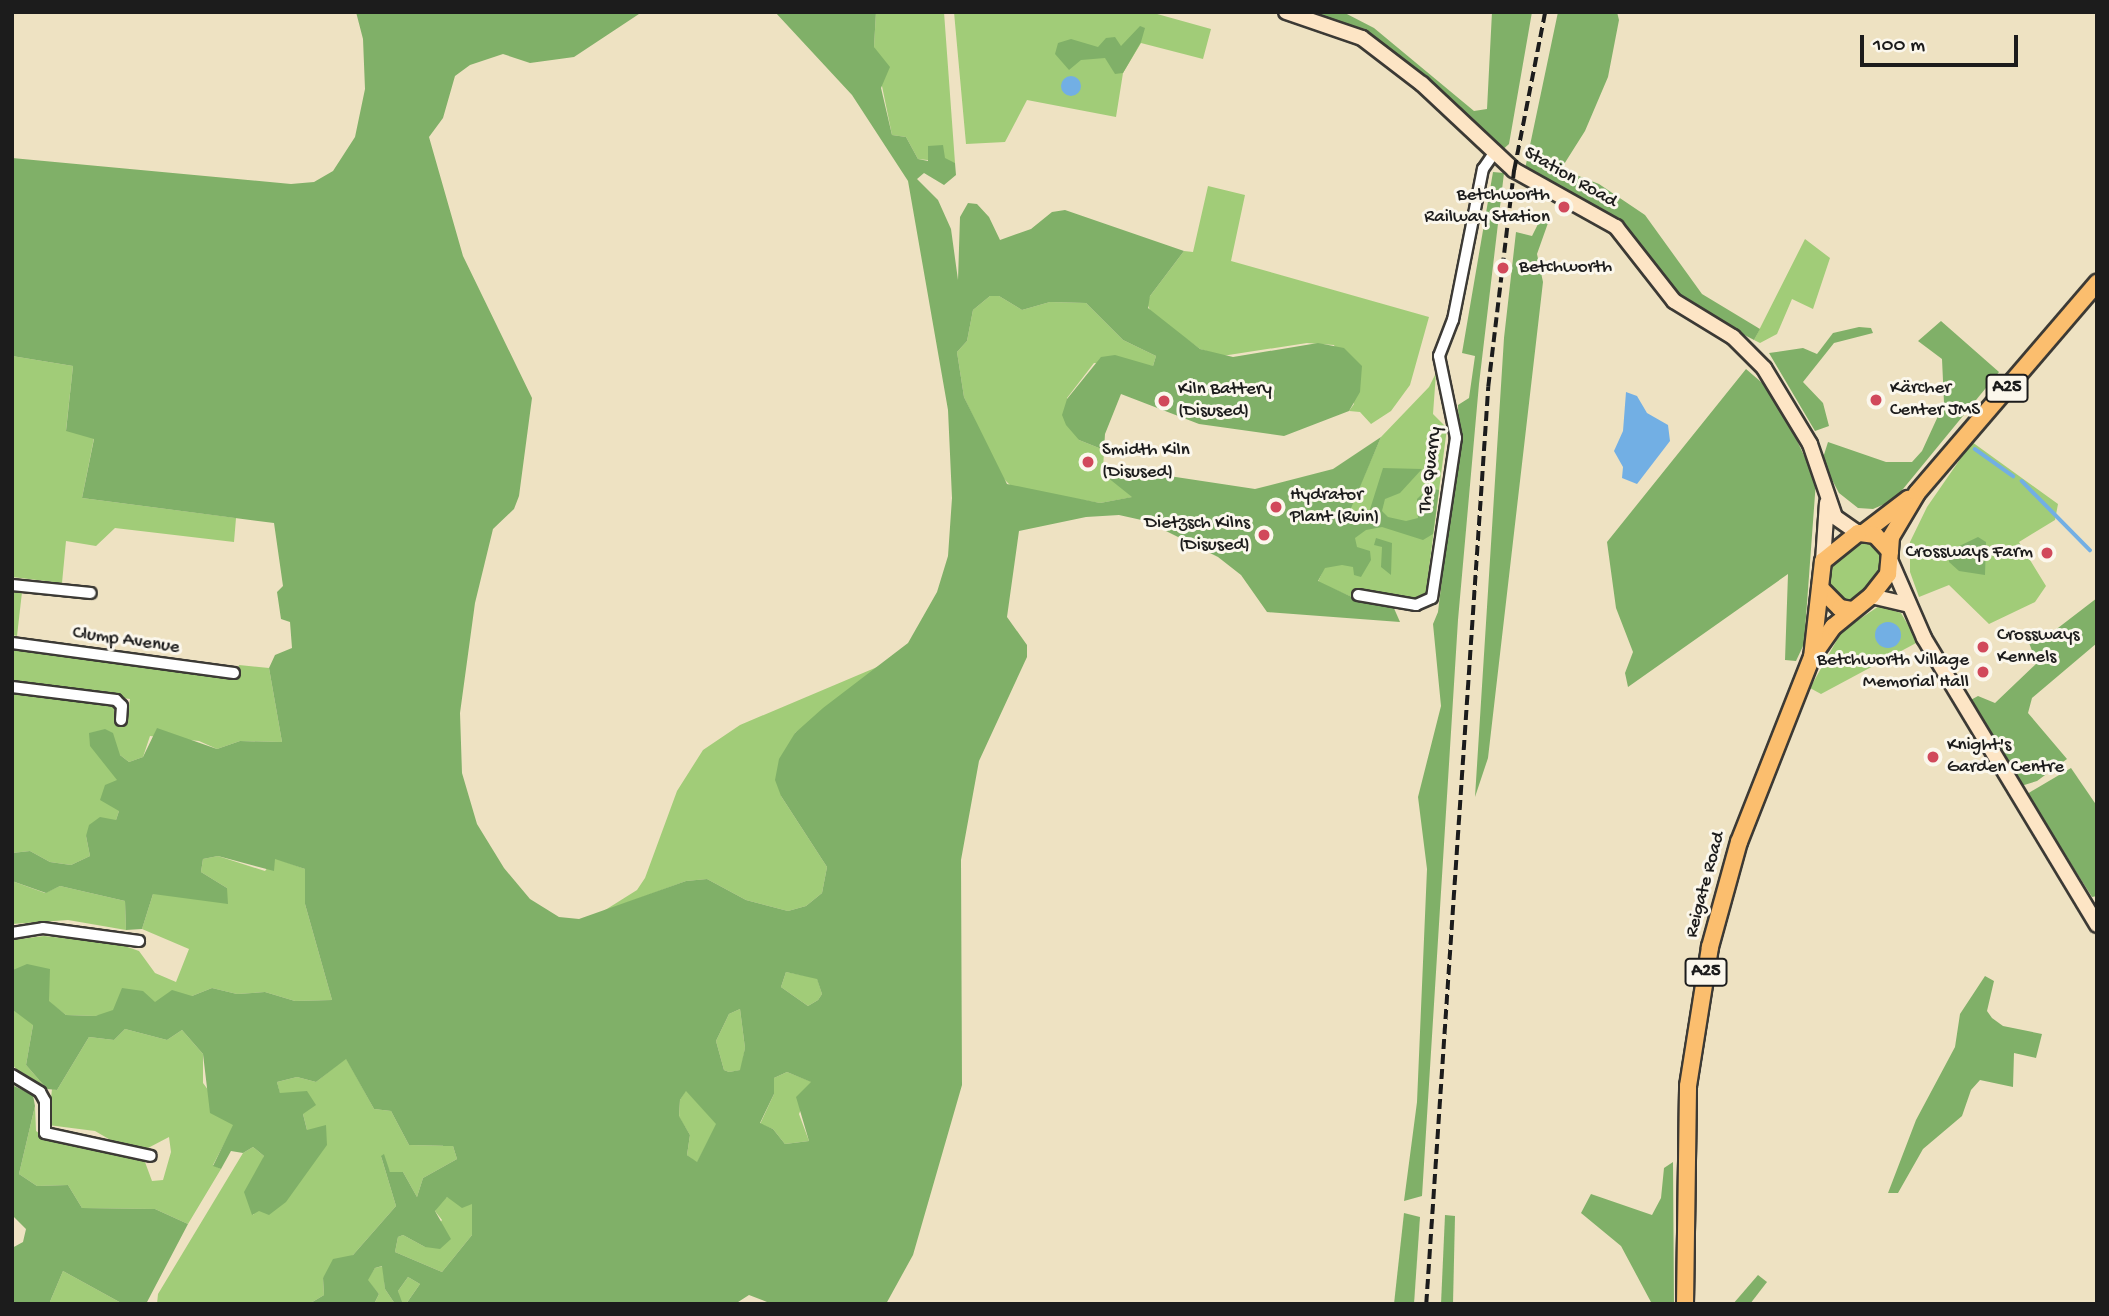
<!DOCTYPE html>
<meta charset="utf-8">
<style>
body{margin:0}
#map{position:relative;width:2109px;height:1316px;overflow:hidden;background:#eee2c2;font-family:"Gochi Hand",sans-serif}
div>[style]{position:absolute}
.green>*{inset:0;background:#a1cc78}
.forest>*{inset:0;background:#80b068}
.water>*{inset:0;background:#72afe4}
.round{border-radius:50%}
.stream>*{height:3.5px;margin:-1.75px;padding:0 1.75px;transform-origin:1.75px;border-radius:1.75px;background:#72afe4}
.roads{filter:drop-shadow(2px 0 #3c3a35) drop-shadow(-2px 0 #3c3a35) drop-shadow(0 2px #3c3a35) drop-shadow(0 -2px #3c3a35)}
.street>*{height:10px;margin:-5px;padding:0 5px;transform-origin:5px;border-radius:5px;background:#fff}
.secondary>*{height:14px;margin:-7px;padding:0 7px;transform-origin:7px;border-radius:7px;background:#fde5c5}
.primary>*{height:16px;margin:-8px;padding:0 8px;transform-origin:8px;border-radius:8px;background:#fbbe6e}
.rail>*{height:3.5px;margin-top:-1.75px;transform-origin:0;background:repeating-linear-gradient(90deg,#1c1c1c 0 10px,transparent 0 15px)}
.dots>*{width:19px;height:19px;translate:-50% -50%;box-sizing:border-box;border:4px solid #fbf7ec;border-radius:50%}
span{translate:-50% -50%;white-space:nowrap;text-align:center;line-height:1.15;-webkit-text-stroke:6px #fbf7ec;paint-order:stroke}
.shield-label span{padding:2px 5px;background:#fbf7ec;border:2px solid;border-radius:5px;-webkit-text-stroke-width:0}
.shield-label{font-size:18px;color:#1c1c1c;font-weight:700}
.street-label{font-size:19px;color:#1c1c1c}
.poi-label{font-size:19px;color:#1c1c1c}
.right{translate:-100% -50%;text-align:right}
.left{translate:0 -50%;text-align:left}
.frame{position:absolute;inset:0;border:14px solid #1c1c1c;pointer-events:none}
.scale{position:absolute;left:1860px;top:35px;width:158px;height:32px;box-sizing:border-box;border:4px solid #1c1c1c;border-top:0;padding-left:9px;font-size:21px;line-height:24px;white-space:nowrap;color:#1c1c1c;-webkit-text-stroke:5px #fbf7ec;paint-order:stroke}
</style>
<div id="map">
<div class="green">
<i style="clip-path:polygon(876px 12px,944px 12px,955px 163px,918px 159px,906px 137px,892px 135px,874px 47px)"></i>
<i style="clip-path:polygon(954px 12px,1150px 12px,1211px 29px,1203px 59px,1141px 43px,1123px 73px,1116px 117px,1027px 100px,1005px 142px,966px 144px)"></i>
<i style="clip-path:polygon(1208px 186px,1245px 195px,1231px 261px,1429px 317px,1410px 385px,1391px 411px,1371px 424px,1360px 412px,1349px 411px,1354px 404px,1334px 345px,1307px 343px,1222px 356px,1200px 349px,1151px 313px,1147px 303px,1150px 296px,1184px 251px,1193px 252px)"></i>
<i style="clip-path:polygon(1805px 239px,1830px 258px,1813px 309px,1792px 299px,1777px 334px,1760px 343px,1754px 340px)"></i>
<i style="clip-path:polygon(990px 296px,999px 296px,1022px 310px,1050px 302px,1086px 303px,1123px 340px,1156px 356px,1153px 366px,1094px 363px,1067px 398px,1079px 440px,1104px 450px,1103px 472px,1133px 497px,1100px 503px,1013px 488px,1001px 476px,964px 397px,957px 352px,967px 341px,973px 310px)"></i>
<i style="clip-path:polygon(12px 356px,73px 366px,66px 430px,94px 438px,82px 498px,236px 518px,234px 542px,115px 528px,96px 546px,66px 541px,62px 583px,12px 577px)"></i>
<i style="clip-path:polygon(1436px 373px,1433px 414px,1447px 428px,1425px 600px,1357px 590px,1356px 599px,1318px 582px,1381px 437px,1429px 387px)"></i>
<i style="clip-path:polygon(1972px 442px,2058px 504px,2055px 520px,2019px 542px,2046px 586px,2035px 602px,1989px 624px,1949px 585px,1919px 597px,1910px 572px,1910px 542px,1927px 507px)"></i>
<i style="clip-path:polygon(1859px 540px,1871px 540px,1884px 556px,1884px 567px,1865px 595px,1852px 601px,1838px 599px,1828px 589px,1828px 565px)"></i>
<i style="clip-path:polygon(12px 591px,22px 592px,17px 636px,12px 635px)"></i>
<i style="clip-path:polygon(1879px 606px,1901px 613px,1918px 642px,1821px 694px,1810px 688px,1842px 631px)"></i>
<i style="clip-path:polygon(12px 647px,236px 678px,239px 665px,269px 668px,282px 742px,240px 741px,217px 749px,199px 741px,150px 736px,143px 757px,129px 762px,120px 755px,119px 811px,116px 820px,86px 836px,90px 856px,71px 865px,50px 862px,30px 851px,12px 853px,12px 691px,110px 702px,114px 706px,115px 723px,126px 725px,130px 699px,12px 683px)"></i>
<i style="clip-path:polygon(889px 662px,795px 733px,781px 796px,827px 867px,822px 893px,806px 906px,788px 911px,746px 900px,707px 879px,686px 881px,602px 912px,637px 890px,645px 878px,677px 791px,703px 750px,740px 725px)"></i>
<i style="clip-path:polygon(218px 856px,265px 871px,275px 858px,305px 869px,305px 904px,332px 1000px,295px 1001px,265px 992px,237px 994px,212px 988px,192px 996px,95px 1016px,66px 1015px,49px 1002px,33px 1025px,26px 1065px,47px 1089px,22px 1076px,12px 1064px,12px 940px,44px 936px,119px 944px,139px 951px,155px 973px,176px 982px,189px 949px,142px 929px,153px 894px,227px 888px,201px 872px,203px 859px)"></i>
<i style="clip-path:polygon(12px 881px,45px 893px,60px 886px,125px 901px,126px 930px,68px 920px,12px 924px)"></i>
<i style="clip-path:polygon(786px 972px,817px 978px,822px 994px,818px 1000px,808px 1006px,781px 987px)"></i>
<i style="clip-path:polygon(740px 1009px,745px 1048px,741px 1070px,729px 1072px,724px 1070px,716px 1041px,729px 1014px)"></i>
<i style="clip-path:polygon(125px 1029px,167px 1040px,182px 1030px,203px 1054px,203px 1083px,234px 1125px,213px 1165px,221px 1169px,188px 1224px,155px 1209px,82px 1208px,68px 1185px,37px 1186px,19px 1174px,35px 1106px,36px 1131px,50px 1141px,127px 1156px,145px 1162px,152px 1181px,163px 1180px,171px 1152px,169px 1137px,148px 1148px,114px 1142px,95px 1131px,48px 1125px,52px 1089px,57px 1090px,89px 1037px,114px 1040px)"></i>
<i style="clip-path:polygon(346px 1058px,374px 1109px,391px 1111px,409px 1145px,453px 1146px,457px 1159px,423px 1178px,417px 1197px,403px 1172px,390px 1172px,381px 1156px,396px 1206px,353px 1255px,323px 1278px,324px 1295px,309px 1304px,157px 1304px,158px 1294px,243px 1153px,253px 1147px,264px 1156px,251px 1201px,253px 1215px,307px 1130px,303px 1114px,280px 1094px,277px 1082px,297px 1077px,316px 1082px)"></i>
<i style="clip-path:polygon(787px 1072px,812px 1082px,799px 1114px,809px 1141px,785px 1144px,773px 1129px,760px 1124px,774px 1094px,774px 1078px)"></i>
<i style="clip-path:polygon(686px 1090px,717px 1124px,697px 1163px,687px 1155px,690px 1135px,679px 1117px,680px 1100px)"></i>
<i style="clip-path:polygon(447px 1197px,472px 1203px,472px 1235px,442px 1272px,395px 1252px,398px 1237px,403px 1235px,425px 1247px,442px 1220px,435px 1211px,439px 1201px)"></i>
<i style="clip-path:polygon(383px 1266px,385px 1289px,395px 1304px,374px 1304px,379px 1294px,367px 1280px,375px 1268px)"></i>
<i style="clip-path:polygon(63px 1271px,123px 1304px,49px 1304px)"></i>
<i style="clip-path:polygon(408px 1277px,420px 1284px,406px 1304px,400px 1304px,398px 1291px)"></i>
</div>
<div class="forest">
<i style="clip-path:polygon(evenodd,356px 12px,642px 12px,574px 57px,530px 63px,503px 54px,470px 65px,455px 76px,443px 118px,429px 137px,463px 256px,532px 398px,519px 496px,514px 509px,493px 529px,475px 603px,460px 713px,462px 773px,477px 824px,504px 868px,530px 899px,559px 917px,579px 919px,686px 881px,707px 879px,746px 900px,788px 911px,806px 906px,822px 893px,827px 867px,781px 796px,775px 780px,779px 759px,795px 733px,823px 708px,908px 643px,937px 592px,948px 556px,952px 498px,948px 410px,908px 181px,852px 95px,775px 12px,876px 12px,874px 47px,890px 67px,881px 88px,892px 135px,906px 137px,918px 159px,928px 161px,928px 146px,943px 145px,945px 158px,955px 163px,956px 175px,944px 185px,924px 173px,917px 179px,938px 200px,951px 229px,958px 280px,960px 217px,968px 203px,977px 204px,989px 217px,1000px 240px,1031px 229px,1052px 212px,1065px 210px,1184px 251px,1150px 296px,1148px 308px,1200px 349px,1233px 357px,1318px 343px,1344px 348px,1362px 366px,1360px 392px,1349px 411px,1284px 436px,1199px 424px,1121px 394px,1105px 434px,1104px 450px,1079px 440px,1066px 425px,1062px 415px,1067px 399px,1101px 357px,1115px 355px,1153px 366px,1156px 356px,1123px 340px,1086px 303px,1050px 302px,1022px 310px,999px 296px,990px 296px,973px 310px,967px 341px,957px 352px,964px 397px,1007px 484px,1100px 503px,1132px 497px,1107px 477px,1103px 466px,1255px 489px,1333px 469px,1381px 437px,1349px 513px,1366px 522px,1383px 468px,1422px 469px,1400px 493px,1385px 499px,1382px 511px,1388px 517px,1406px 521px,1418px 518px,1417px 499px,1428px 488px,1439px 490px,1433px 534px,1423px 540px,1382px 527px,1366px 530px,1355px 538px,1357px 547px,1370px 551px,1371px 560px,1361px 577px,1354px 575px,1353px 567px,1342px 565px,1325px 568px,1318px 581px,1356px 599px,1393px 606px,1400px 622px,1267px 612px,1241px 575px,1218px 557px,1146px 521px,1119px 515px,1086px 517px,1019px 531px,1007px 617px,1027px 645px,1027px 657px,979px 761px,961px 860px,962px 1085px,913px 1255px,886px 1304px,772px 1304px,749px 1295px,735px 1304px,406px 1304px,420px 1284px,408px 1277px,398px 1291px,402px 1302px,395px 1304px,385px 1289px,382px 1266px,375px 1268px,368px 1280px,379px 1294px,374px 1304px,309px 1304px,324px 1295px,323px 1278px,333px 1259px,353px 1255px,396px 1206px,381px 1156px,384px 1154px,390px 1172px,403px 1172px,417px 1197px,423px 1178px,457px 1159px,453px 1146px,409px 1145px,391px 1111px,374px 1109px,346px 1059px,316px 1082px,297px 1077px,277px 1082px,280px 1093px,307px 1091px,316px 1105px,303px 1114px,307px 1130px,326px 1125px,327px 1145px,286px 1202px,269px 1215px,259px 1211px,252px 1215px,244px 1192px,264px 1156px,253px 1147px,243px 1153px,231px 1151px,221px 1169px,213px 1166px,233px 1125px,210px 1113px,203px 1054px,182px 1030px,167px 1040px,125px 1029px,114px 1040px,89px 1037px,57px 1090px,47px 1089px,26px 1065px,33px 1025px,13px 1010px,13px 970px,27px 964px,50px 969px,49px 1001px,66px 1015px,95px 1016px,113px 1010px,122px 988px,143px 991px,155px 1002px,172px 990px,192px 996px,212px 988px,237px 994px,265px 992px,295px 1001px,332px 1000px,305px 904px,305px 869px,275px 859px,274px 871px,218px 856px,203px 859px,201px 872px,227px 888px,228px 904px,153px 894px,142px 929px,126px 930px,125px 901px,60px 886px,46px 893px,12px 881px,12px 853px,30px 851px,50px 862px,71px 865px,90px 856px,86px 836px,89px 825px,100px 817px,116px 820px,119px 811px,100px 800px,105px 785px,117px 780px,90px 746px,89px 733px,105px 729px,113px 733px,120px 755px,129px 762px,143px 757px,157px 728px,217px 749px,240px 741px,282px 742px,269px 668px,275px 655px,292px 648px,290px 622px,281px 619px,277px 592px,283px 586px,274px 523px,82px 498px,94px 439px,66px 431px,73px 366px,12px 356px,12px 158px,291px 184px,314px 182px,333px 171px,355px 137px,365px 89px,363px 39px,356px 12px,786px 972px,817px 979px,822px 994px,818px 1000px,808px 1006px,781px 987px,786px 972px,356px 12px,740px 1009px,745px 1048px,740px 1070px,729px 1072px,724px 1070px,716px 1041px,729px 1014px,740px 1009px,356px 12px,787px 1072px,811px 1082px,796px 1097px,809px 1141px,785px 1144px,773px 1129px,760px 1123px,774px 1094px,774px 1078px,787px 1072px,356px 12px,686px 1091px,716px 1124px,697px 1162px,687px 1155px,690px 1135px,679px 1116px,680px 1100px,686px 1091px,356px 12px,447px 1197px,462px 1208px,472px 1204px,472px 1235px,442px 1272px,395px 1252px,398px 1237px,403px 1235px,425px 1247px,440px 1249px,451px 1239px,435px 1211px,447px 1197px)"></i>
<i style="clip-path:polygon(1320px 12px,1343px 12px,1374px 28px,1474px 111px,1487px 109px,1492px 12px,1532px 12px,1509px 144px,1499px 153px,1424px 80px,1322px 19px)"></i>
<i style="clip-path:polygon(1558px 12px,1617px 12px,1619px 20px,1608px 77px,1585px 131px,1561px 169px,1599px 184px,1645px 215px,1702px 294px,1760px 329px,1754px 340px,1701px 312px,1676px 292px,1623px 224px,1525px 169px)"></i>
<i style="clip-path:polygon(1140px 26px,1145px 28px,1141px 42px,1123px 73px,1115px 74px,1105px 58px,1081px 60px,1069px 70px,1055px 54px,1058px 43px,1071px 39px,1098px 47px,1106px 38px,1115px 37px,1121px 46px)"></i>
<i style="clip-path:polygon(1493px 172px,1504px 173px,1479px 384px,1458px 620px,1422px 1196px,1404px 1201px,1417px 1102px,1427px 869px,1418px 797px,1441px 706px,1433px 624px,1438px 612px,1459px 435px,1458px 405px,1469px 398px,1475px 356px,1462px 353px)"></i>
<i style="clip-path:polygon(1539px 222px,1548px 223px,1537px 254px,1543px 282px,1488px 758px,1475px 797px,1504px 338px,1516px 232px,1532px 236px)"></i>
<i style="clip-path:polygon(1941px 321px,1999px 372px,1894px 500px,1873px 509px,1858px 508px,1839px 493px,1822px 461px,1828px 442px,1886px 462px,1912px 462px,1922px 451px,1944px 403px,1942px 359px,1918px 341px)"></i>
<i style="clip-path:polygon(1859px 327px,1871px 328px,1873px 333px,1834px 343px,1803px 382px,1823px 403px,1829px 426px,1815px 431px,1769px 353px,1803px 348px,1817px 354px,1833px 333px)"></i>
<i style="clip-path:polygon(1746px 369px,1775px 394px,1816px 481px,1804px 644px,1796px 661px,1785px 660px,1788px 574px,1628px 687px,1625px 673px,1633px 652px,1616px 608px,1607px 542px)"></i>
<i style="clip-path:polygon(1978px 537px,1986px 542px,1985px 575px,1959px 571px,1949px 562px,1949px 551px)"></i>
<i style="clip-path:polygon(1376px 538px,1392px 543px,1391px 575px,1381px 567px,1382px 547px,1374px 545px)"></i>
<i style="clip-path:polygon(2097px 598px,2097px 643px,2032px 698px,2028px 713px,2067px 759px,2037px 781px,2021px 786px,1967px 702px,1978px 696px,1995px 703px,2037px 663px,2029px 643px,2041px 641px)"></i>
<i style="clip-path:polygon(2071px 768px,2097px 806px,2097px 896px,2092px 897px,2027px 794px)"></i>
<i style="clip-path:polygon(1985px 976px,1994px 981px,1987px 1011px,1992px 1018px,2003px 1026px,2042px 1034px,2036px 1058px,2014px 1053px,2013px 1087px,1980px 1080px,1971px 1090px,1962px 1116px,1923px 1149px,1898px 1193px,1888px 1193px,1916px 1120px,1955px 1047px,1960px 1014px)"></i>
<i style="clip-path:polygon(12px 1085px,33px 1095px,35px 1106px,19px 1174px,37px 1186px,68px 1185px,82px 1208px,155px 1209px,188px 1224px,146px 1304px,123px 1304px,63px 1271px,49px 1304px,12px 1304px,12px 1248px,23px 1242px,26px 1229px,12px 1215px)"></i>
<i style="clip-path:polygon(1673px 1162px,1674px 1304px,1652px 1304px,1621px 1246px,1581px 1213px,1591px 1194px,1652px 1215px,1661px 1198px,1664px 1168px)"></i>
<i style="clip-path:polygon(1404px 1213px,1420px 1217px,1414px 1304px,1394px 1304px)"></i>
<i style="clip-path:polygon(1445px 1215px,1455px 1216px,1453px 1304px,1441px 1304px)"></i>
<i style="clip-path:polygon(1758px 1275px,1767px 1282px,1750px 1304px,1733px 1304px)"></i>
</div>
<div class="water">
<i class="round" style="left:1061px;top:76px;width:20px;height:20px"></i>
<i style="clip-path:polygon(1626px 392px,1637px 396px,1647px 413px,1668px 425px,1670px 441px,1637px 484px,1622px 478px,1623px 467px,1614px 451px,1623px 431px)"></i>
<i class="round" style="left:1875px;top:622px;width:26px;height:26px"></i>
</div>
<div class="stream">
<i style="left:1975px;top:449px;width:47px;rotate:35.4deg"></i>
<i style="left:2022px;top:481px;width:97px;rotate:45.4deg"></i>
</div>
<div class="roads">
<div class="street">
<i style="left:12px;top:585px;width:79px;rotate:5.8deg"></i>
<i style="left:1358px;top:595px;width:59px;rotate:9.8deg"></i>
<i style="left:1416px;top:605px;width:17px;rotate:-24deg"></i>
<i style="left:1432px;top:598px;width:162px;rotate:-81.5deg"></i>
<i style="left:1456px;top:438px;width:84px;rotate:-101.7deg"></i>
<i style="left:1439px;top:356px;width:39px;rotate:-69deg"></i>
<i style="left:1453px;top:320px;width:154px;rotate:-78.8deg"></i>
<i style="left:1483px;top:169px;width:19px;rotate:-55deg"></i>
<i style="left:12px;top:643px;width:224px;rotate:7.7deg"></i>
<i style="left:12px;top:687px;width:105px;rotate:7.1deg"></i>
<i style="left:116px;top:700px;width:8px;rotate:45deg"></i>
<i style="left:122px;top:706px;width:14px;rotate:94deg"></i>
<i style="left:12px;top:933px;width:31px;rotate:-9deg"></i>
<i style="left:43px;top:928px;width:97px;rotate:7.7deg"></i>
<i style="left:12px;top:1075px;width:33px;rotate:31deg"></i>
<i style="left:40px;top:1092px;width:10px;rotate:61deg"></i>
<i style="left:45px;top:1101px;width:32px;rotate:90deg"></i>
<i style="left:45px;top:1133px;width:108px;rotate:12.2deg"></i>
</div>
<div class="secondary">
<i style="left:1286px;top:12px;width:80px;rotate:18.9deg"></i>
<i style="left:1362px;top:38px;width:76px;rotate:37.5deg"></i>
<i style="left:1422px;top:84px;width:126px;rotate:43.1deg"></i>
<i style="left:1514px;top:170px;width:117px;rotate:29.2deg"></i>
<i style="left:1616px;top:227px;width:94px;rotate:51.9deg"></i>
<i style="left:1674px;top:301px;width:69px;rotate:31.4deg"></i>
<i style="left:1733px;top:337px;width:44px;rotate:45deg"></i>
<i style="left:1764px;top:368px;width:89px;rotate:58.8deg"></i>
<i style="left:1810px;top:444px;width:77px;rotate:71.1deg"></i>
<i style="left:1835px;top:517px;width:28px;rotate:35deg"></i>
<i style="left:1823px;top:561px;width:58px;rotate:-86.1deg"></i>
<i style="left:1891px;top:562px;width:83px;rotate:66.5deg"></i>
<i style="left:1924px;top:638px;width:335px;rotate:58.9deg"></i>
<i style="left:1871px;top:596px;width:37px;rotate:13deg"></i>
</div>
<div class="primary">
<i style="left:1866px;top:531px;width:53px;rotate:-37.3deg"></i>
<i style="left:1890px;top:551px;width:14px;rotate:-86deg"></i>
<i style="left:1891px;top:537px;width:51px;rotate:-59.4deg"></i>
<i style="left:1917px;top:493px;width:277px;rotate:-49.4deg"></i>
<i style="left:1820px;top:588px;width:28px;rotate:45deg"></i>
<i style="left:1840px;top:608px;width:13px;rotate:9deg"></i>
<i style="left:1685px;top:1304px;width:218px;rotate:-89.2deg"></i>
<i style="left:1688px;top:1086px;width:141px;rotate:-81deg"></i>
<i style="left:1710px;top:947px;width:109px;rotate:-74.6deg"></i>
<i style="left:1739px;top:842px;width:199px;rotate:-68.5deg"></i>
<i style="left:1812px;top:657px;width:37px;rotate:-55deg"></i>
<i style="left:1833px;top:627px;width:49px;rotate:-39.2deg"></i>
<i style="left:1871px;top:596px;width:28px;rotate:-52deg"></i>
<i style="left:1888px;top:574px;width:23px;rotate:-85deg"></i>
<i style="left:1890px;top:551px;width:22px;rotate:-133deg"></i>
<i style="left:1875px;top:535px;width:17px;rotate:-173deg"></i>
<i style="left:1858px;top:533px;width:45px;rotate:141.3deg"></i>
<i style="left:1823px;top:561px;width:97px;rotate:96.5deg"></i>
</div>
</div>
<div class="rail">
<i style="left:1426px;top:1304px;width:919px;rotate:-86.13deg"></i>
<i style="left:1488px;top:387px;width:219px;rotate:-83.2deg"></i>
<i style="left:1514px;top:170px;width:161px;rotate:-78.9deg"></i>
</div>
<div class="dots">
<i style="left:1564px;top:207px;background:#d1495b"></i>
<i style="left:1503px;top:268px;background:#d1495b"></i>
<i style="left:1876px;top:400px;background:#d1495b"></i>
<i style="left:1164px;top:401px;background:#d1495b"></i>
<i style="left:1088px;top:462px;background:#d1495b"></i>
<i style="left:1276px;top:507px;background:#d1495b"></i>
<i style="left:1264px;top:535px;background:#d1495b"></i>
<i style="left:2047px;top:553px;background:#d1495b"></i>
<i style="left:1983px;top:647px;background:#d1495b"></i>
<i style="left:1983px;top:672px;background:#d1495b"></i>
<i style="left:1933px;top:757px;background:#d1495b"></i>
</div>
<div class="shield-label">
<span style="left:2007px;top:388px">A25</span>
<span style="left:1706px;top:972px">A25</span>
</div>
<div class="street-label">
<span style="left:1570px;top:178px;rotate:30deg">Station Road</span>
<span style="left:1431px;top:470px;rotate:-83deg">The Quarry</span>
<span style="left:126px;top:641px;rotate:8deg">Clump Avenue</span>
<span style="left:1706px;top:885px;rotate:-75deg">Reigate Road</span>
</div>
<div class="poi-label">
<span class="right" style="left:1550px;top:207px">Betchworth<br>Railway Station</span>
<span class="left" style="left:1519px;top:268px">Betchworth</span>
<span class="left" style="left:1890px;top:400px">Kärcher<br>Center JMS</span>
<span class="left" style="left:1178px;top:401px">Kiln Battery<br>(Disused)</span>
<span class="left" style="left:1102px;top:462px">Smidth Kiln<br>(Disused)</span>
<span class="left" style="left:1290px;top:507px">Hydrator<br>Plant (Ruin)</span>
<span class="right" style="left:1250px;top:535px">Dietzsch Kilns<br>(Disused)</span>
<span class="right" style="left:2033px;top:553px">Crossways Farm</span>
<span class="left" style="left:1997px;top:647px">Crossways<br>Kennels</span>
<span class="right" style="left:1969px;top:672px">Betchworth Village<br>Memorial Hall</span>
<span class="left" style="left:1947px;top:757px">Knight's<br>Garden Centre</span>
</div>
<div class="frame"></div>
<div class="scale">100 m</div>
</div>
